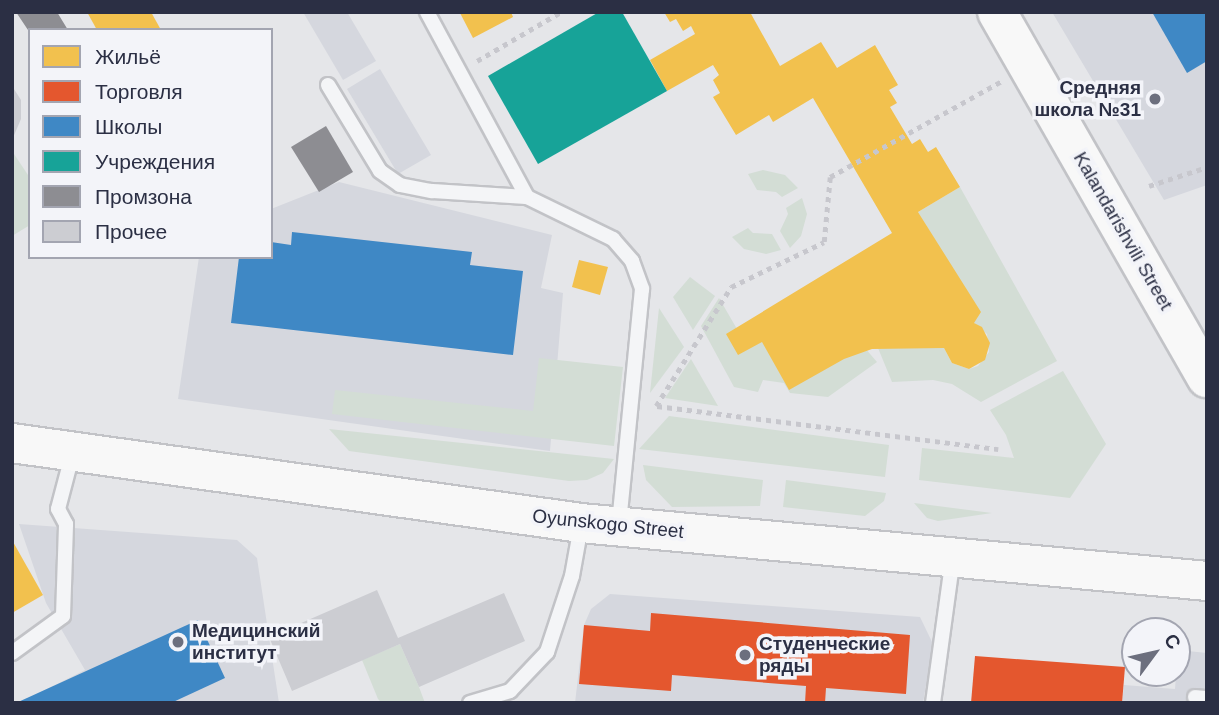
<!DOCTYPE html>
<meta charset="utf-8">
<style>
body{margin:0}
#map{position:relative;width:1219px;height:715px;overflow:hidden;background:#e5e6e9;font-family:Helvetica,sans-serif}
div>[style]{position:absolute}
.built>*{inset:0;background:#d5d7de}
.green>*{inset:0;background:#d3ddd5}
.homes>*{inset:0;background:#f2c14e}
.shops>*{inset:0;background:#e4572e}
.schools>*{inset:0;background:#3f88c5}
.public>*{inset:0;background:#17a398}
.industry>*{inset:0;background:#8d8d92}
.building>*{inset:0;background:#cccdd2}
.path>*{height:4.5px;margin-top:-2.25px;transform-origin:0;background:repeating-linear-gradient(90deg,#c7c7cd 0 5px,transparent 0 10px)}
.roads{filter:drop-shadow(2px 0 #c2c3c7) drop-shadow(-2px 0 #c2c3c7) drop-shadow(0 2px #c2c3c7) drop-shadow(0 -2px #c2c3c7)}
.lane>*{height:14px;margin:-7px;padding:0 7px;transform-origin:7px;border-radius:7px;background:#f4f5f7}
.secondary>*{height:38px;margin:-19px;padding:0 19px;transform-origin:19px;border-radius:19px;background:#f8f8f8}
.primary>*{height:38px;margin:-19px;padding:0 19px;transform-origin:19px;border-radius:19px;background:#f8f8f8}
.dots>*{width:19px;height:19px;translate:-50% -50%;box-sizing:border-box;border:4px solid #f3f4f9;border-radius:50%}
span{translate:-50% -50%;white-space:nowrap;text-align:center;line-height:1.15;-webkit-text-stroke:7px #f3f4f9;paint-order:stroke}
.poi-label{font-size:19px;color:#2b2f44;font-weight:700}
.right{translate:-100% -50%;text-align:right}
.left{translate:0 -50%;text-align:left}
.street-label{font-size:19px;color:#2b2f44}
.frame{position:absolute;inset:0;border:14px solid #2b2f44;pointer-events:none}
.legend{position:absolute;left:28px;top:28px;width:245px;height:231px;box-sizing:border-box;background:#f3f4f9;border:2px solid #a3a5b1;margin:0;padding:9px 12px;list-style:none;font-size:21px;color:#2b2f44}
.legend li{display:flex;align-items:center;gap:14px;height:35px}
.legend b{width:35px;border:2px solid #a3a5b1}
.north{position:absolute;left:1121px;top:617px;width:70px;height:70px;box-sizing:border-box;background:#f3f4f9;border:2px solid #a3a5b1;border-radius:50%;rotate:57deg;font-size:19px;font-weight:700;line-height:28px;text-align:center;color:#2b2f44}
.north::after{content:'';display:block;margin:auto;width:24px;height:32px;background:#6c6f7e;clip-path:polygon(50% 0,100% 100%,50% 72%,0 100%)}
</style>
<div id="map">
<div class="built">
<i style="clip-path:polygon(303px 12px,347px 12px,376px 61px,343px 80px)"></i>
<i style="clip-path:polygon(1052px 12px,1207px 12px,1207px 185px,1164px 200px)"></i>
<i style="clip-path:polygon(380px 69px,431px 155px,398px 174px,347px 89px)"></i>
<i style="clip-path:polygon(339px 182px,552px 235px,541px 288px,563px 293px,550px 451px,178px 399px,199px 257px,271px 257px,271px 209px)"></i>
<i style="clip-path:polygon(19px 524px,237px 540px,257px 558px,279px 703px,19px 703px,85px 670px,46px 603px)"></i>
<i style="clip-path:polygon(610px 594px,920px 617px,933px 644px,923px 703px,575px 703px,584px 625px,591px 609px)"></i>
<i style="clip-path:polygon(1178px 650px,1207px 653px,1207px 703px,1122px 703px,1124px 685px,1175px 689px)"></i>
</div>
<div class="green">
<i style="clip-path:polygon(12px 151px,30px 178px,30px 225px,12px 236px)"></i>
<i style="clip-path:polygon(763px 170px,785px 175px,798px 188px,782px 197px,776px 192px,757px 190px,748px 174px)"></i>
<i style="clip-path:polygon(960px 187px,1057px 361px,981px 402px,952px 384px,933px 380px,892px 382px,878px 348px,944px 348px,952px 363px,969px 369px,978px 366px,989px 352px,987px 334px,974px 323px,937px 243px,918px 212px)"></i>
<i style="clip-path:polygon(802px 198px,807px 214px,801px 236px,790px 248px,780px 231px,788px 214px,786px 208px)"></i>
<i style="clip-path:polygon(748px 228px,753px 233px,772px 234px,781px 250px,766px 254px,744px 249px,732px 237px)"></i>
<i style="clip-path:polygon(690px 277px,715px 296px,693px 330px,673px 297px)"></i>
<i style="clip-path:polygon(719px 298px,737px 329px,762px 342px,858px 340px,877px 362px,828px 397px,790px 393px,784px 383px,763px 380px,758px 392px,734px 387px,701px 326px)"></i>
<i style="clip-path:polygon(659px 308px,684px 347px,650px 393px)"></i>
<i style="clip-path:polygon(539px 358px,623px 367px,614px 446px,332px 414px,335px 390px,533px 411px)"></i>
<i style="clip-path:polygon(691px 359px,718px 406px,665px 398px)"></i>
<i style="clip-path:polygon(1063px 371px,1106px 444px,1070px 498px,919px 480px,922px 448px,1014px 458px,1006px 435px,990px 410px)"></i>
<i style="clip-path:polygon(669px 416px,889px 445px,885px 477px,639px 449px)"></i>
<i style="clip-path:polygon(329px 429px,614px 459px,603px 473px,587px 480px,569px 481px,349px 451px)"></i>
<i style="clip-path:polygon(643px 465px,763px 480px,760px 506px,672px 507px,646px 480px)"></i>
<i style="clip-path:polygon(786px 480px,886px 493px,884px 501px,865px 516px,783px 507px)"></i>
<i style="clip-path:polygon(914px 503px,992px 513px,938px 521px,927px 518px)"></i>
<i style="clip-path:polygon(400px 644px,419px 687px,425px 703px,382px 703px,378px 699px,362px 660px)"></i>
</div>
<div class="homes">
<i style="clip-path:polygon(87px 12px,151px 12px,161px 30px,97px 30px)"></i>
<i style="clip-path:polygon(511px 12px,513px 17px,473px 38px,460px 13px)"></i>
<i style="clip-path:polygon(664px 12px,750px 12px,780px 66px,821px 42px,837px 68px,875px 45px,898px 85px,889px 90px,897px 103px,890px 107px,912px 144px,920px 139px,928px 152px,936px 147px,960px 187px,918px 212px,981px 312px,974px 323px,982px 327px,990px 343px,985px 360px,969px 369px,952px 363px,944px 348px,872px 349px,844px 359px,789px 390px,762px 342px,738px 355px,726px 334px,892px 233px,813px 98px,773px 122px,769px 115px,736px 135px,713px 97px,720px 93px,713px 80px,719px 75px,713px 65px,667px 91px,650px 60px,695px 34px,691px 26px,683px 31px,676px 19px,670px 22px)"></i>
<i style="clip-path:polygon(579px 260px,608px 267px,600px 295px,572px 287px)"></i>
<i style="clip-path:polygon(12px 540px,43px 595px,12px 613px)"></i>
</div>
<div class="shops">
<i style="clip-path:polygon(651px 613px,910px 635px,906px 694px,826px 688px,825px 703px,805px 703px,806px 686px,672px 675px,671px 691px,579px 684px,584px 625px,650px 631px)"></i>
<i style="clip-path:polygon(975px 656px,1125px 667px,1122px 703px,971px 703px)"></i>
</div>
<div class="schools">
<i style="clip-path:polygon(1152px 12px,1207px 12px,1207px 61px,1187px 73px)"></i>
<i style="clip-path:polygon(292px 232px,472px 252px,470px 265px,523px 271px,513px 355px,231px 323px,239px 257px,271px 257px,271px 242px,291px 245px)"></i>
<i style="clip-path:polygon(198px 620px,225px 678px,171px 703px,16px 703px)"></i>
</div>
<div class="public">
<i style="clip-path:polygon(599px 12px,622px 12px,667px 91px,538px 164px,488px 76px)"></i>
</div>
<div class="industry">
<i style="clip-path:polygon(16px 12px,57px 12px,68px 30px,30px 30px,30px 33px)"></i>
<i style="clip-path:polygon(326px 126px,353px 172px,319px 192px,291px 147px)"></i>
</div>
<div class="building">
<i style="clip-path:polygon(12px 86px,21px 100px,21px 119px,12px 140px)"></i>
<i style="clip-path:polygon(377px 590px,398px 638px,504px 593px,525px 641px,419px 687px,400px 644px,292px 691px,269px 637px)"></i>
</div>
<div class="path">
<i style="left:477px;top:61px;width:97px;rotate:-30.3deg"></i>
<i style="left:1149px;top:186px;width:61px;rotate:-18.1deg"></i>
<i style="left:656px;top:406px;width:141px;rotate:-57.8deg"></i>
<i style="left:731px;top:287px;width:103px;rotate:-25.8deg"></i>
<i style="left:824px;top:242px;width:65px;rotate:-84.7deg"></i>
<i style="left:830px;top:177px;width:197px;rotate:-29.2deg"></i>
<i style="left:657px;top:406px;width:344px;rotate:7.2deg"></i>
</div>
<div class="roads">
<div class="lane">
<i style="left:427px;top:12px;width:210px;rotate:61.6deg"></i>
<i style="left:527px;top:197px;width:96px;rotate:26deg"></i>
<i style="left:613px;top:239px;width:29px;rotate:49deg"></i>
<i style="left:632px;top:261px;width:30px;rotate:70deg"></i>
<i style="left:642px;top:289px;width:236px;rotate:95.6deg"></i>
<i style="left:328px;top:85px;width:100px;rotate:58.8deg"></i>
<i style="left:380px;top:171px;width:24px;rotate:35deg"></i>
<i style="left:400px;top:185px;width:33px;rotate:11deg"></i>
<i style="left:432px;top:191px;width:95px;rotate:3.6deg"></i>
<i style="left:12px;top:653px;width:63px;rotate:-36deg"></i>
<i style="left:63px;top:616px;width:92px;rotate:-88.1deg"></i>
<i style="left:66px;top:524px;width:17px;rotate:-118deg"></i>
<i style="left:58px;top:509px;width:59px;rotate:-75.3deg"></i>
<i style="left:1195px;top:697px;width:12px;rotate:5deg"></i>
<i style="left:470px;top:703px;width:42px;rotate:-16.7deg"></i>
<i style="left:510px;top:691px;width:54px;rotate:-46.5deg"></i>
<i style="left:547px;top:652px;width:80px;rotate:-71.8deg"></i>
<i style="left:572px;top:576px;width:51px;rotate:-79.8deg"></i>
<i style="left:933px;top:703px;width:147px;rotate:-82.2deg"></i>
</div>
<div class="secondary">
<i style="left:997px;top:12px;width:422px;rotate:60.2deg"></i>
</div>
<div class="primary">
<i style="left:12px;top:443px;width:575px;rotate:8deg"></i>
<i style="left:581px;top:523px;width:629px;rotate:5.29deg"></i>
</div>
</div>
<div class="dots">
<i style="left:1155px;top:99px;background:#6c6f7e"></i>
<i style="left:178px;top:642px;background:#6c6f7e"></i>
<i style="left:745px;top:655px;background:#6c6f7e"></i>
</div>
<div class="poi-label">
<span class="right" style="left:1141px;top:99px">Средняя<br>школа №31</span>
<span class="left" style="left:192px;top:642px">Медицинский<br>институт</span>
<span class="left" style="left:759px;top:655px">Студенческие<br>ряды</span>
</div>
<div class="street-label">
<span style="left:1123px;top:231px;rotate:60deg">Kalandarishvili Street</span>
<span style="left:608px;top:524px;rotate:6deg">Oyunskogo Street</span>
</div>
<div class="frame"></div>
<ul class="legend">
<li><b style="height:19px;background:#f2c14e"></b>Жильё</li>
<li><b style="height:19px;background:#e4572e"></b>Торговля</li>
<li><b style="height:19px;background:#3f88c5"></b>Школы</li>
<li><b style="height:19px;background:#17a398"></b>Учреждения</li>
<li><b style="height:19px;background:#8d8d92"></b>Промзона</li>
<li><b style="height:19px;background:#cccdd2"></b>Прочее</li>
</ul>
<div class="north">С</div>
</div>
